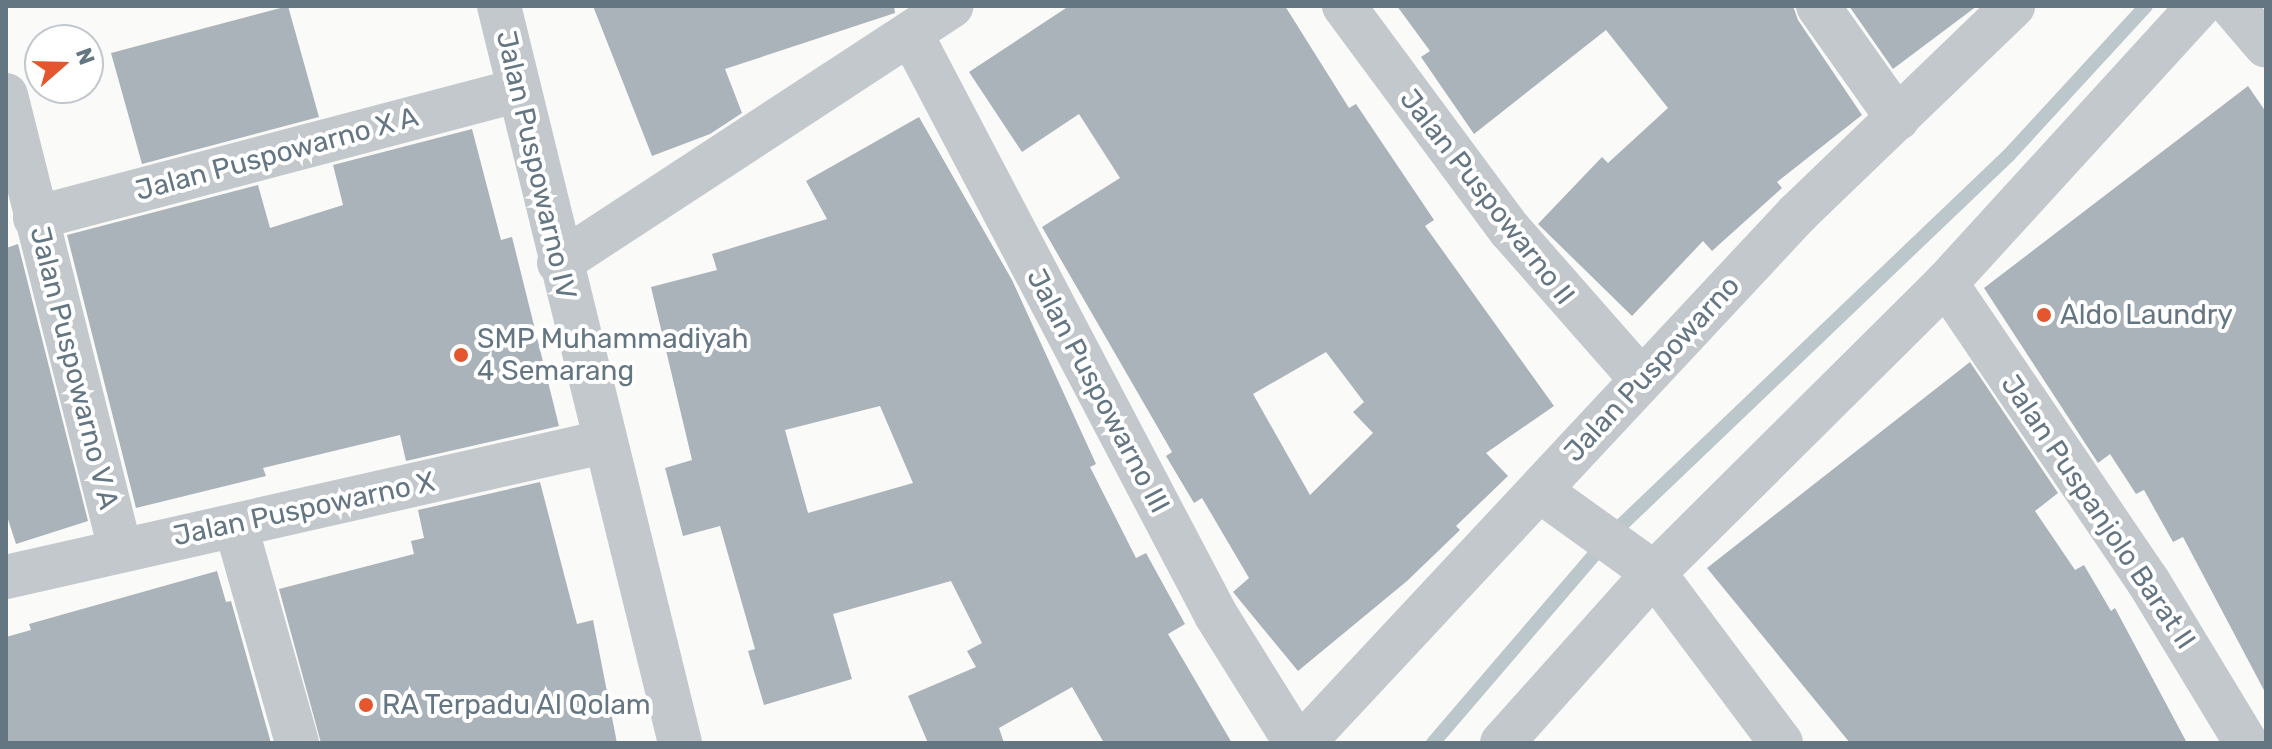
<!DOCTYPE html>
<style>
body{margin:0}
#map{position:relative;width:2272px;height:749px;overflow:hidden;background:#fafaf8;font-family:Rubik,sans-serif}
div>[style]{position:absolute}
.stream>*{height:14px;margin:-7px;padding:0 7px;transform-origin:7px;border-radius:7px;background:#bbc7cb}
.building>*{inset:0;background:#aab3b9}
.street>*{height:44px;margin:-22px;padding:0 22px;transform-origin:22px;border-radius:22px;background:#c3c8cc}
.dots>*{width:22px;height:22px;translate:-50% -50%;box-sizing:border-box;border:4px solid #fff;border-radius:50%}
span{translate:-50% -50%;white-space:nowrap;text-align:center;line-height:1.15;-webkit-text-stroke:8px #fff;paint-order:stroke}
.street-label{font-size:28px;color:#657683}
.poi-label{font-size:28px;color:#657683}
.left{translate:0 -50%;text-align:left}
.frame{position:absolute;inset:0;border:8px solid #657683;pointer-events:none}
.north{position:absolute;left:24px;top:24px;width:80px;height:80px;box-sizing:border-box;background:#fff;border:2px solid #c1c8cd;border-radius:50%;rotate:70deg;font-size:22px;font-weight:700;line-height:32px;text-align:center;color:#657683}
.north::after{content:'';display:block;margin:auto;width:28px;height:36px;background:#e4572e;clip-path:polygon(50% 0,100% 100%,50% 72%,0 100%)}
</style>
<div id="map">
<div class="stream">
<i style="left:1433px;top:743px;width:275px;rotate:-49.4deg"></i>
<i style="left:1612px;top:534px;width:549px;rotate:-43.67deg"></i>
<i style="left:2009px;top:155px;width:202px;rotate:-47.4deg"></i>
</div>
<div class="building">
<i style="clip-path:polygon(288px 6px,319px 117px,142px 164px,111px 53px)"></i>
<i style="clip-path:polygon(593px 6px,894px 6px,895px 13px,725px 69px,742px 113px,710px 134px,652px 156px)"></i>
<i style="clip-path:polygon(evenodd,1069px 6px,1285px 6px,1349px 108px,1356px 104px,1434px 220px,1425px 226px,1554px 406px,1486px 453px,1508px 476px,1456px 526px,1460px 530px,1407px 581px,1298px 671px,1233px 592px,1249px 578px,1202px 498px,1194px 503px,1166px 456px,1172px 452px,1042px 227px,1120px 178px,1079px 114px,1022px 152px,969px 72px,1069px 6px,1326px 352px,1364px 402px,1353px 412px,1373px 433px,1310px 495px,1253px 394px,1326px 352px)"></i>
<i style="clip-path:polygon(1397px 6px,1793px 6px,1798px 20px,1862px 115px,1777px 182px,1782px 188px,1712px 251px,1703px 241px,1632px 316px,1538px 224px,1602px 157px,1608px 163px,1668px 108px,1606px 30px,1474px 134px,1421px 57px,1430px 51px)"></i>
<i style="clip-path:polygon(1849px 6px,1977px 6px,1893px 69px)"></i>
<i style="clip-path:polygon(2248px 86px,2266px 112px,2266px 694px,2183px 537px,2173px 542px,2144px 490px,2136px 494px,2110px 454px,2098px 463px,1984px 288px)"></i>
<i style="clip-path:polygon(evenodd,919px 117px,1012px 280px,1096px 464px,1090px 467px,1136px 558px,1146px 553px,1185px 624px,1168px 634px,1232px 743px,1104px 743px,1072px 687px,999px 728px,1004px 743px,928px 743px,908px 696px,976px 667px,967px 651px,982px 643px,951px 581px,833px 614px,852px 679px,764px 705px,748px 651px,755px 649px,720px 526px,683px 536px,665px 468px,692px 460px,651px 287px,717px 270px,712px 254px,827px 219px,806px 181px,919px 117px,880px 406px,913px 483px,808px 513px,785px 430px,880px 406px)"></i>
<i style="clip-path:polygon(472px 129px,501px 240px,512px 237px,559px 426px,406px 461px,400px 435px,263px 468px,266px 476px,136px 508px,67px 235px,258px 185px,270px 228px,343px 205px,333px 165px)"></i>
<i style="clip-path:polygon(18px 244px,88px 521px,16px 544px,6px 513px,6px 248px)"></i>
<i style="clip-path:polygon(1970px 362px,2058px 493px,2035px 511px,2075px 570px,2084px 565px,2111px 611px,2115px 608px,2187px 743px,1850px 743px,1707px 568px)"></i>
<i style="clip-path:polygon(540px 482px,577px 624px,593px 620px,617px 743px,321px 743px,279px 589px,414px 554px,411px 541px,424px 538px,418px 510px)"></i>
<i style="clip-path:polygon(217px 571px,226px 602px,231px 601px,271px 743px,6px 743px,6px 637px,31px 630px,29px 624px)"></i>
</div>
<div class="street">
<i style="left:499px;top:6px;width:759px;rotate:76.2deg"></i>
<i style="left:1344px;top:6px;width:279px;rotate:53.5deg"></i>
<i style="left:1510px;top:230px;width:198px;rotate:48.7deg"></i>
<i style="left:1818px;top:6px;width:138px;rotate:54.7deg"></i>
<i style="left:2232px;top:6px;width:52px;rotate:49.6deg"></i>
<i style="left:911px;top:34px;width:656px;rotate:62.3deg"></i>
<i style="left:1216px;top:615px;width:151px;rotate:58deg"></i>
<i style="left:6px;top:95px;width:467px;rotate:75.9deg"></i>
<i style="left:35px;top:218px;width:501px;rotate:-14.81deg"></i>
<i style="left:559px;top:263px;width:469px;rotate:-33.2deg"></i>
<i style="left:1946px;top:283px;width:360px;rotate:55.9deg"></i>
<i style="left:2148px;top:581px;width:189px;rotate:58.8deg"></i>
<i style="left:1540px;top:491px;width:140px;rotate:35.7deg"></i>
<i style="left:1654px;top:573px;width:212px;rotate:53.2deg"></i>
<i style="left:236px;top:527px;width:224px;rotate:74.2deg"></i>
<i style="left:6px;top:577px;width:612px;rotate:-12.74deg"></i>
<i style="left:1303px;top:743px;width:724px;rotate:-46.96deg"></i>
<i style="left:1797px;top:214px;width:300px;rotate:-43.9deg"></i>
<i style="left:1502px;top:743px;width:228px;rotate:-48.2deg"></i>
<i style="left:1654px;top:573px;width:412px;rotate:-44.8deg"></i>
<i style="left:1946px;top:283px;width:375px;rotate:-47.6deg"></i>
</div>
<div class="dots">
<i style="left:2044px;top:315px;background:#e4572e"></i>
<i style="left:461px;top:355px;background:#e4572e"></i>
<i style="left:366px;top:705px;background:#e4572e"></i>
</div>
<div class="street-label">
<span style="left:277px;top:154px;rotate:-15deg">Jalan Puspowarno X A</span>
<span style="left:536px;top:165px;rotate:77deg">Jalan Puspowarno IV</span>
<span style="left:1487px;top:197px;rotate:52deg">Jalan Puspowarno II</span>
<span style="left:74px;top:368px;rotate:76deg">Jalan Puspowarno V A</span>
<span style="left:1652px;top:369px;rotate:-47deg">Jalan Puspowarno</span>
<span style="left:1098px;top:391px;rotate:62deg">Jalan Puspowarno III</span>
<span style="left:304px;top:509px;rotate:-12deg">Jalan Puspowarno X</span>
<span style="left:2098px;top:512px;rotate:56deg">Jalan Puspanjolo Barat II</span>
</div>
<div class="poi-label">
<span class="left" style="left:2060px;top:315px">Aldo Laundry</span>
<span class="left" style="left:477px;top:355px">SMP Muhammadiyah<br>4 Semarang</span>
<span class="left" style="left:382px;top:705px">RA Terpadu Al Qolam</span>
</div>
<div class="frame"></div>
<div class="north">N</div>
</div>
